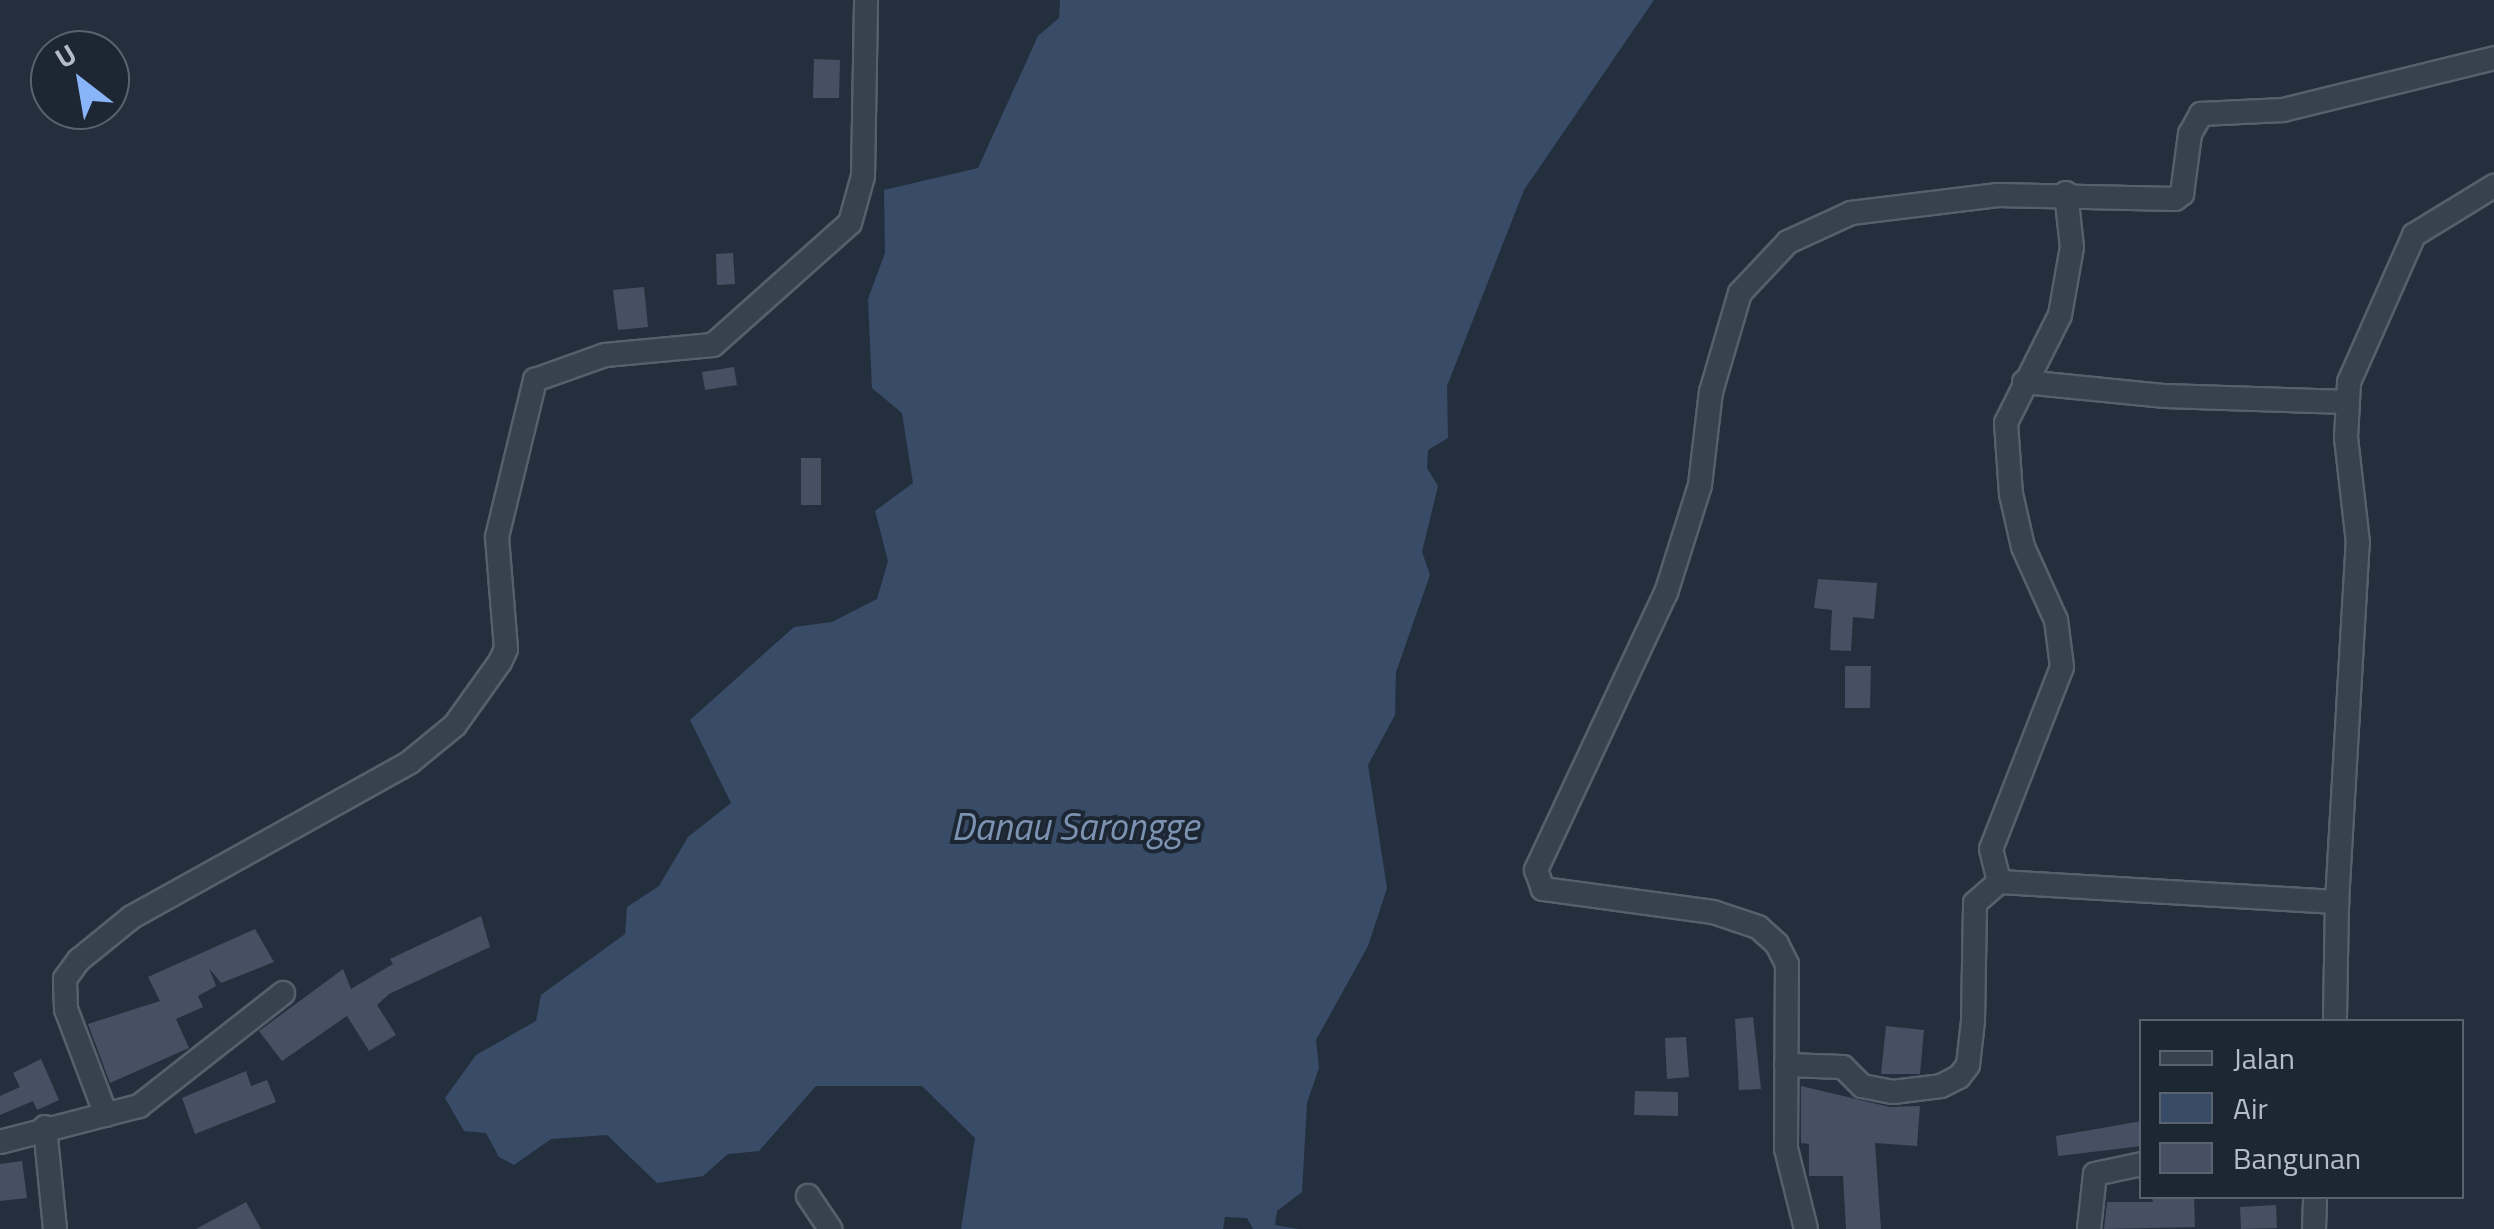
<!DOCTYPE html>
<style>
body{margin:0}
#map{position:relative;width:2494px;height:1229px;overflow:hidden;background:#242f3e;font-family:"Titillium Web",sans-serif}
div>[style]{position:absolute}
.water>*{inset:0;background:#394c67}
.building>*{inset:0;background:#455162}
.roads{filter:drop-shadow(2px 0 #565f6c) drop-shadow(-2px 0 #565f6c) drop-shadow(0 2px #565f6c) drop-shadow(0 -2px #565f6c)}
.minor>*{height:22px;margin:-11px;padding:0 11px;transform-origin:11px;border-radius:11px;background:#38414e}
span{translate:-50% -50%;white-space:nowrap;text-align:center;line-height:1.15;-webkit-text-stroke:8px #1d2633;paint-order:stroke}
.water-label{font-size:38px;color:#7c92b1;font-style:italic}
.legend{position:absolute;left:2139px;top:1019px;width:325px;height:180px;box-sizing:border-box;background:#1d2633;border:2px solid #59626f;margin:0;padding:12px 18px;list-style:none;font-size:30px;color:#b4bcc9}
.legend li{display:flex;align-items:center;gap:20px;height:50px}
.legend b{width:50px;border:2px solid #59626f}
.north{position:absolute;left:30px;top:30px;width:100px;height:100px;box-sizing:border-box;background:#1d2633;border:2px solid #59626f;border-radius:50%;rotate:329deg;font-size:28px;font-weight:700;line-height:40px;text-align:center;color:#b4bcc9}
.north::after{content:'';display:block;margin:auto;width:35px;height:45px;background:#8ab4f8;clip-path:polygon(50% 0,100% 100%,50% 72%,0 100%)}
</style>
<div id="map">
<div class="water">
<i style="clip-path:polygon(1060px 0,1654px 0,1524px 190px,1447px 386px,1448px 438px,1428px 450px,1427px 468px,1438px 486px,1422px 552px,1430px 575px,1396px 672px,1395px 715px,1368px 765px,1387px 888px,1368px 946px,1316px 1040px,1319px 1068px,1307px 1103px,1302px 1192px,1277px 1211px,1275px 1225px,1298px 1229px,1253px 1229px,1247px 1218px,1225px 1217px,1223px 1229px,961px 1229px,975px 1138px,922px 1086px,816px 1086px,759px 1151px,728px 1154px,703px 1176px,657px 1183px,607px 1135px,551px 1139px,514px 1165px,499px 1157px,486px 1133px,464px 1131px,445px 1098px,476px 1055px,536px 1021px,541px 995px,625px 934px,627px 907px,659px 886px,688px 837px,731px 803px,690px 720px,794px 627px,832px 622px,877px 599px,888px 561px,875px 511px,913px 483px,902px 413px,872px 388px,868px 299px,885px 253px,884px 190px,978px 168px,1038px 36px,1059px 18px)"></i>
</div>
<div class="building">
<i style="clip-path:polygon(814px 59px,840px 60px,839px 98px,813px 98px)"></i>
<i style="clip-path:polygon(733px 253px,735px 284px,717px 285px,716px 254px)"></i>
<i style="clip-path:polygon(644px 287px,648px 327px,618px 330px,613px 290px)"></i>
<i style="clip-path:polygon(734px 367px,737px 385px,705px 390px,702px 372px)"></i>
<i style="clip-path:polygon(801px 458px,821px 458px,821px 505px,801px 505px)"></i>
<i style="clip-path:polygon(1818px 579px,1877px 583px,1874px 619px,1853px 617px,1851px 651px,1830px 650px,1832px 610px,1814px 608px)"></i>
<i style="clip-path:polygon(1845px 666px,1871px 666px,1870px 708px,1845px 708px)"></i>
<i style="clip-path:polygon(481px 916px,490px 947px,389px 994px,377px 1005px,396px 1035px,369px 1051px,347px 1016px,282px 1061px,259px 1031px,343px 969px,351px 989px,393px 964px,390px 959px)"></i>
<i style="clip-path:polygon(255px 929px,274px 962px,221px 983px,209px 968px,216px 986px,198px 996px,203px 1007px,176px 1019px,189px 1048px,110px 1083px,88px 1024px,160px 1001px,148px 977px)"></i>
<i style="clip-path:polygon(1753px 1017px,1761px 1089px,1739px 1090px,1735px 1019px)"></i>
<i style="clip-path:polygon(1886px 1026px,1924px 1030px,1920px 1074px,1881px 1074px)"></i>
<i style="clip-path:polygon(1686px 1037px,1689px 1077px,1667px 1079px,1665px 1038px)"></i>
<i style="clip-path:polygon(41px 1059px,59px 1100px,37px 1110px,33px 1101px,0 1115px,0 1096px,20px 1087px,13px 1073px)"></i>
<i style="clip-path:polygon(246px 1071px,251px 1086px,267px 1080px,276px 1102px,195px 1134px,182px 1098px)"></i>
<i style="clip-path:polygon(1801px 1086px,1890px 1107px,1920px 1106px,1917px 1146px,1875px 1143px,1881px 1229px,1846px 1229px,1843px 1176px,1809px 1176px,1809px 1144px,1801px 1143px)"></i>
<i style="clip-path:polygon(1635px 1091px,1678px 1092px,1678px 1116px,1634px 1115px)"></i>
<i style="clip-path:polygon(2142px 1121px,2142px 1146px,2058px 1156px,2056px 1136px)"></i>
<i style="clip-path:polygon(22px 1161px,27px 1198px,0 1201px,0 1164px)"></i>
<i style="clip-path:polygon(2152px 1196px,2194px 1196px,2195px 1227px,2104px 1229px,2107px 1202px,2153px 1202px)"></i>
<i style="clip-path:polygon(246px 1202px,261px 1229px,196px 1229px)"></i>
<i style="clip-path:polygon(2276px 1205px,2277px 1228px,2241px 1229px,2240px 1207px)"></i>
</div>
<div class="roads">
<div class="minor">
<i style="left:2066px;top:193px;width:54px;rotate:83.7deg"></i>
<i style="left:2072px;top:247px;width:69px;rotate:100deg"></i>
<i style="left:2060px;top:315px;width:121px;rotate:116.6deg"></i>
<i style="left:2006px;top:423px;width:71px;rotate:86deg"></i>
<i style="left:2011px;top:494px;width:54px;rotate:77.2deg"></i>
<i style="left:2023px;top:547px;width:80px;rotate:65.7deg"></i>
<i style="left:2056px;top:620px;width:47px;rotate:82.7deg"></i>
<i style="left:2062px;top:667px;width:195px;rotate:111.3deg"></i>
<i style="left:1991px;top:849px;width:34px;rotate:76deg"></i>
<i style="left:1999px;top:882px;width:339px;rotate:3.4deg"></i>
<i style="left:2337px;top:902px;width:120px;rotate:91deg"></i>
<i style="left:2024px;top:382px;width:142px;rotate:5.7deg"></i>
<i style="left:2165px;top:396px;width:181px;rotate:1.9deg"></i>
<i style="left:2337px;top:902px;width:360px;rotate:-86.7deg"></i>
<i style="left:2358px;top:543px;width:106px;rotate:-96.5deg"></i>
<i style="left:2346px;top:438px;width:56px;rotate:-86.9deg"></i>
<i style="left:2349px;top:382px;width:161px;rotate:-66.1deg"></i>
<i style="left:2414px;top:235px;width:94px;rotate:-31.5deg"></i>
<i style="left:1786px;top:1065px;width:57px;rotate:2deg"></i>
<i style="left:1843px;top:1067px;width:27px;rotate:45deg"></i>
<i style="left:1862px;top:1086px;width:32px;rotate:11deg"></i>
<i style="left:1893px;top:1092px;width:48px;rotate:-7.1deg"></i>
<i style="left:1941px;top:1086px;width:20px;rotate:-27deg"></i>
<i style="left:1959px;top:1077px;width:15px;rotate:-53deg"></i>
<i style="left:1968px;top:1065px;width:44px;rotate:-83.5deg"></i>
<i style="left:1973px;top:1021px;width:118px;rotate:-89deg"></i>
<i style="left:1975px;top:903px;width:32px;rotate:-41deg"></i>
<i style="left:106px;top:1115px;width:113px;rotate:-110.7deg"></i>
<i style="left:66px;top:1009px;width:30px;rotate:-92deg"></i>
<i style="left:65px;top:979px;width:24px;rotate:-54deg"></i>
<i style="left:79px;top:960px;width:68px;rotate:-39.1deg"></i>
<i style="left:132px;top:917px;width:318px;rotate:-29.1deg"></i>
<i style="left:410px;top:762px;width:58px;rotate:-39.4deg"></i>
<i style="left:455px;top:725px;width:77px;rotate:-54.5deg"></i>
<i style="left:500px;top:662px;width:14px;rotate:-65deg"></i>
<i style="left:506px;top:649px;width:112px;rotate:-94.6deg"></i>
<i style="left:497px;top:537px;width:162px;rotate:-76.4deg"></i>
<i style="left:535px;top:380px;width:74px;rotate:-19.7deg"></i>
<i style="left:605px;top:355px;width:108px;rotate:-5.3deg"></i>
<i style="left:713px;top:345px;width:183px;rotate:-41.7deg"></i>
<i style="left:850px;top:223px;width:49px;rotate:-74.5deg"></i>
<i style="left:863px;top:176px;width:176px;rotate:-89deg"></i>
<i style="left:45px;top:1127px;width:102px;rotate:84.4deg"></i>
<i style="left:0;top:1142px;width:144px;rotate:-14.5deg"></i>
<i style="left:139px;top:1106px;width:183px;rotate:-38.1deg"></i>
<i style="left:808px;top:1196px;width:40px;rotate:56deg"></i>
<i style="left:1806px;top:1229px;width:82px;rotate:-104deg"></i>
<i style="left:1786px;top:1149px;width:185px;rotate:-89.7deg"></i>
<i style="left:1787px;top:964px;width:22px;rotate:-117deg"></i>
<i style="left:1777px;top:944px;width:25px;rotate:-138deg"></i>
<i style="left:1758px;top:927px;width:47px;rotate:-161.6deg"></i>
<i style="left:1713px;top:912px;width:172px;rotate:-172.3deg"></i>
<i style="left:1543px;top:889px;width:20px;rotate:-110deg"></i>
<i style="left:1536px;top:870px;width:306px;rotate:-64.9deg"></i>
<i style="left:1666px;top:593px;width:113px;rotate:-72.5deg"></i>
<i style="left:1700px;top:485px;width:94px;rotate:-83.3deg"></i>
<i style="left:1711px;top:392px;width:103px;rotate:-73.7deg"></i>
<i style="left:1740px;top:293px;width:70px;rotate:-46.7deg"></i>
<i style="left:1788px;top:242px;width:69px;rotate:-24.7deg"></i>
<i style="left:1851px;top:213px;width:148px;rotate:-7deg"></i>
<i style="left:1998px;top:195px;width:177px;rotate:1.3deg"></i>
<i style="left:2175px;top:199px;width:9px;rotate:-36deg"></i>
<i style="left:2182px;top:194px;width:61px;rotate:-82.4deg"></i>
<i style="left:2190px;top:134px;width:23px;rotate:-61deg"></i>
<i style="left:2201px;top:114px;width:82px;rotate:-2.8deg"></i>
<i style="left:2283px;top:110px;width:217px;rotate:-13.8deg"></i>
<i style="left:2089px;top:1229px;width:55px;rotate:-83.8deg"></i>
<i style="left:2095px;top:1174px;width:48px;rotate:-12deg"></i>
<i style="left:2314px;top:1229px;width:33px;rotate:-88deg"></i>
</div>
</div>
<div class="water-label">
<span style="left:1075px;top:827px">Danau Sarongge</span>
</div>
<ul class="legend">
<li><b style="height:12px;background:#38414e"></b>Jalan</li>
<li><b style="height:28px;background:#394c67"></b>Air</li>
<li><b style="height:28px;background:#455162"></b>Bangunan</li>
</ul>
<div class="north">U</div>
</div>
